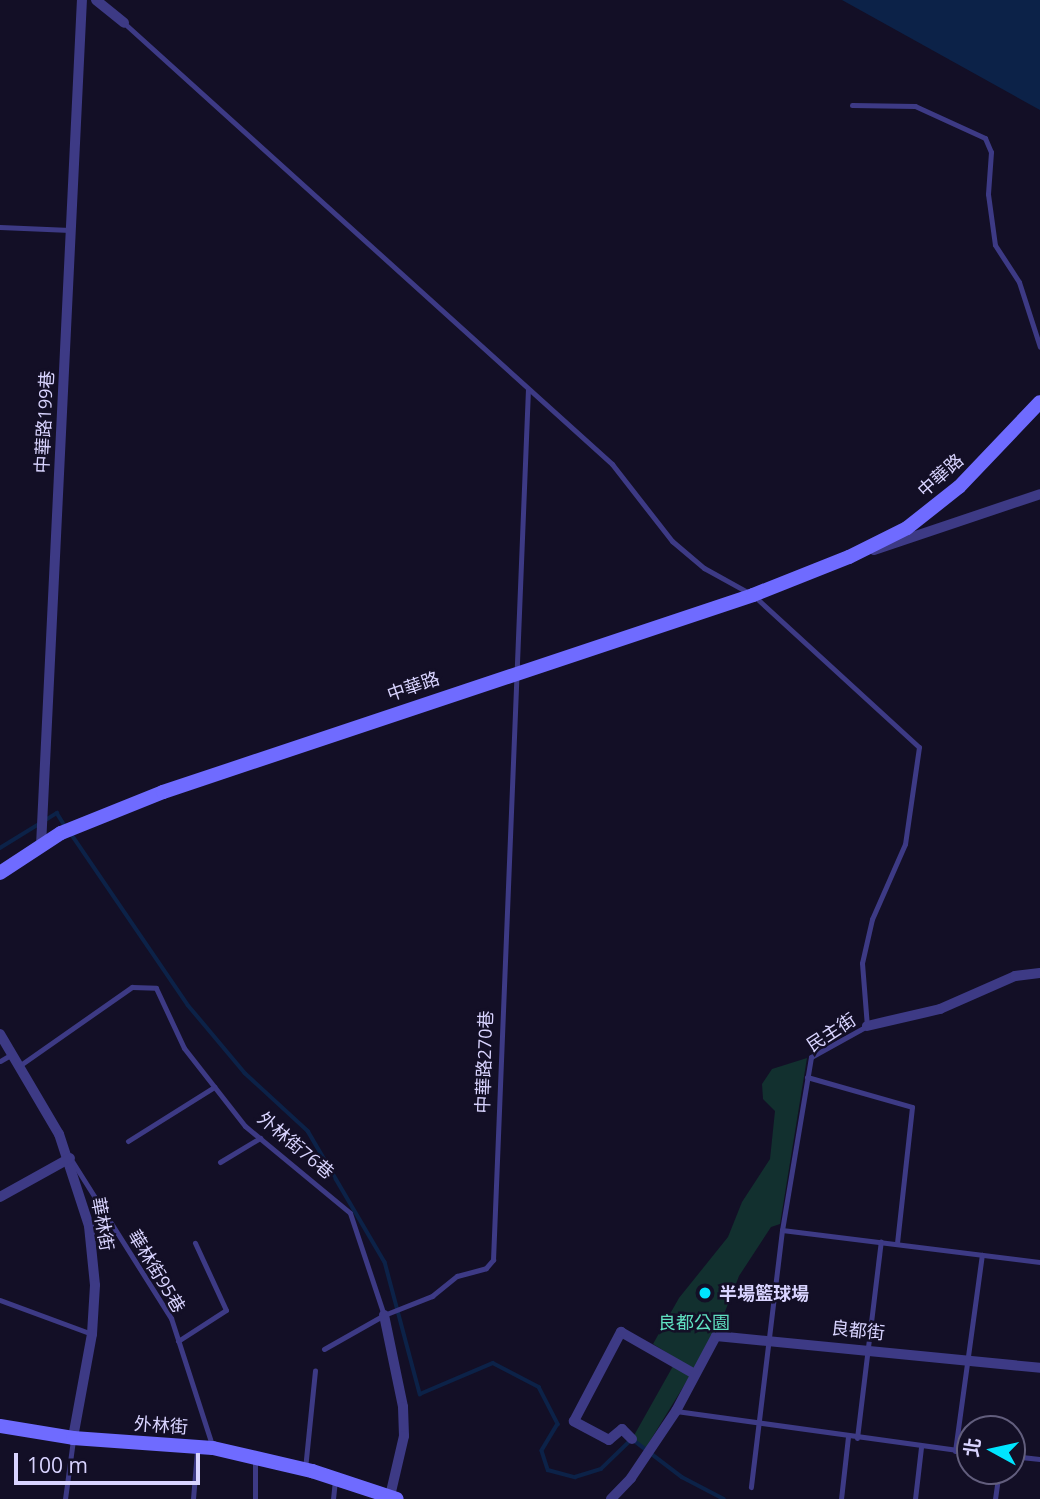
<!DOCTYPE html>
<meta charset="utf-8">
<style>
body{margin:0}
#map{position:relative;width:1040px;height:1499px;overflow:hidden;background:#130f26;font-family:"Open Sans","Noto Sans TC",sans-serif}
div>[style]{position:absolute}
.green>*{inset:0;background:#12302f}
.water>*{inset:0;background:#0c2248}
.stream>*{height:3.5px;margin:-1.75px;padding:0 1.75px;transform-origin:1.75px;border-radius:1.75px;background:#0c2248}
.lane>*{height:5px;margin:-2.5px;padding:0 2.5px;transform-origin:2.5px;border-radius:2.5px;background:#3d3a85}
.street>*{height:10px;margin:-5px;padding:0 5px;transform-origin:5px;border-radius:5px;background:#3d3a85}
.secondary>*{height:14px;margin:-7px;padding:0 7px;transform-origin:7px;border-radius:7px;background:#6f6bff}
.dots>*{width:19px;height:19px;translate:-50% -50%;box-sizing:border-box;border:4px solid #130f26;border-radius:50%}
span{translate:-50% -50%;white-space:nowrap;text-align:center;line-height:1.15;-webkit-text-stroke:5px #130f26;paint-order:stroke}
.street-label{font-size:18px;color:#d9d4ff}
.poi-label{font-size:18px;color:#d9d4ff;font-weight:700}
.left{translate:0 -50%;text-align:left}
.park-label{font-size:18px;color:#5fe0c0}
.north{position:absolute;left:956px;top:1415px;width:70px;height:70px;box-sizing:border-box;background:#130f26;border:2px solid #625e7d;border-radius:50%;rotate:278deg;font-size:19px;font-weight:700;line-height:28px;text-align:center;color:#d9d4ff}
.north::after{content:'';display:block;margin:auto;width:24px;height:32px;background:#00e5ff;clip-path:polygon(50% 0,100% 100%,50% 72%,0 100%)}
.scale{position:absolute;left:14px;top:1453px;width:186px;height:32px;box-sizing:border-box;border:4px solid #d9d4ff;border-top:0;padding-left:9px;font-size:21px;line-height:24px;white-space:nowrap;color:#d9d4ff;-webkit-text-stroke:5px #130f26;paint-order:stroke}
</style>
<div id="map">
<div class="green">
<i style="clip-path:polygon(807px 1058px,780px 1224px,771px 1227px,739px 1276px,717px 1332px,645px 1449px,632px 1439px,677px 1359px,653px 1344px,679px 1298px,728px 1237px,742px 1202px,770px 1159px,775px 1111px,763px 1099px,762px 1084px,772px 1069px)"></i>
</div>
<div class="water">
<i style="clip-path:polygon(842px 0,1040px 0,1040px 110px)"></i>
</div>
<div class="stream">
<i style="left:70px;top:832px;width:209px;rotate:55.7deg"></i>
<i style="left:188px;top:1005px;width:89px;rotate:50deg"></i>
<i style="left:245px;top:1073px;width:86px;rotate:42.6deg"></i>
<i style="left:308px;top:1131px;width:152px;rotate:59.6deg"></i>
<i style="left:385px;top:1262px;width:137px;rotate:75.1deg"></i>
<i style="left:420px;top:1394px;width:79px;rotate:-23deg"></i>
<i style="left:493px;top:1363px;width:52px;rotate:27.6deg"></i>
<i style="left:539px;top:1387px;width:42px;rotate:62.8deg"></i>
<i style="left:558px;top:1424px;width:31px;rotate:121deg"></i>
<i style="left:542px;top:1451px;width:20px;rotate:72deg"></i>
<i style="left:548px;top:1470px;width:28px;rotate:15deg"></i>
<i style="left:575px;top:1477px;width:27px;rotate:-17deg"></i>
<i style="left:601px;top:1469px;width:43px;rotate:-44.1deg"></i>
<i style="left:632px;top:1439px;width:63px;rotate:37.2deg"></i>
<i style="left:682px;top:1477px;width:47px;rotate:27.6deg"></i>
<i style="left:0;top:848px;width:67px;rotate:-31.6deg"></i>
<i style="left:57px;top:813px;width:15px;rotate:58deg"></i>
</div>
<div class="lane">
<i style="left:124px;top:23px;width:658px;rotate:42.1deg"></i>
<i style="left:612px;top:464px;width:98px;rotate:52.1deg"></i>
<i style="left:672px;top:541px;width:42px;rotate:40.2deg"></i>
<i style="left:704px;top:568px;width:56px;rotate:28.9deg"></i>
<i style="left:753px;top:595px;width:225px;rotate:42.5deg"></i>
<i style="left:919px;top:747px;width:98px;rotate:98.2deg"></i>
<i style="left:905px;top:844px;width:82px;rotate:113.7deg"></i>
<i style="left:872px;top:919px;width:45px;rotate:102.8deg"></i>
<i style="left:862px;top:963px;width:63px;rotate:85.5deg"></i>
<i style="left:867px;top:1026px;width:64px;rotate:151deg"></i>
<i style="left:811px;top:1057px;width:175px;rotate:99.5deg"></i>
<i style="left:782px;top:1230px;width:259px;rotate:96.9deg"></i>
<i style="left:852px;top:105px;width:63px;rotate:0.9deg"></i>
<i style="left:915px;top:106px;width:77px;rotate:24.6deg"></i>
<i style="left:985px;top:138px;width:15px;rotate:67deg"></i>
<i style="left:991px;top:152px;width:42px;rotate:94.1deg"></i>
<i style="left:988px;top:194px;width:51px;rotate:82.2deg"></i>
<i style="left:995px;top:245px;width:44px;rotate:57deg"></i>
<i style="left:1019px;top:282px;width:68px;rotate:72.1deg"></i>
<i style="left:0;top:227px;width:70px;rotate:2.5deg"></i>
<i style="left:0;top:1061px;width:14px;rotate:-30deg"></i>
<i style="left:19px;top:1066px;width:138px;rotate:-35deg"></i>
<i style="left:132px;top:987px;width:24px;rotate:2deg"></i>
<i style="left:156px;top:988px;width:66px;rotate:65deg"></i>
<i style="left:184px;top:1048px;width:99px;rotate:52deg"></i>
<i style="left:245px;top:1126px;width:136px;rotate:39.6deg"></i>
<i style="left:350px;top:1213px;width:108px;rotate:71.6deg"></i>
<i style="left:807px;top:1077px;width:109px;rotate:15.9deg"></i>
<i style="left:912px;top:1107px;width:137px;rotate:96.3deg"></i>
<i style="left:128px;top:1141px;width:102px;rotate:-32.1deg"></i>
<i style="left:72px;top:1161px;width:186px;rotate:57.8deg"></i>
<i style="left:171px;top:1318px;width:133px;rotate:72.1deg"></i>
<i style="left:220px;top:1162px;width:47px;rotate:-31deg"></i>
<i style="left:782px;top:1230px;width:260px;rotate:7.1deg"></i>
<i style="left:0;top:1300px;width:98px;rotate:20.3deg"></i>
<i style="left:178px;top:1341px;width:57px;rotate:-32.9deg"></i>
<i style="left:226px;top:1310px;width:74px;rotate:-114.8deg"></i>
<i style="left:324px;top:1349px;width:69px;rotate:-29.5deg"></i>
<i style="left:384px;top:1315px;width:52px;rotate:-21.6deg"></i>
<i style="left:432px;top:1296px;width:32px;rotate:-39deg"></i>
<i style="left:457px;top:1276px;width:30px;rotate:-15deg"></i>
<i style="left:486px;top:1268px;width:11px;rotate:-49deg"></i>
<i style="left:493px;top:1260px;width:871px;rotate:-87.7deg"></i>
<i style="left:676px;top:1411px;width:297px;rotate:7.9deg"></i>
<i style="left:857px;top:1438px;width:198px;rotate:-83.1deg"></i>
<i style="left:955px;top:1451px;width:198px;rotate:-82.2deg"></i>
<i style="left:1012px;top:1456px;width:28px;rotate:6deg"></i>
<i style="left:255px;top:1460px;width:39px;rotate:90deg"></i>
<i style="left:305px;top:1469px;width:99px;rotate:-84.2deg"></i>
<i style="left:65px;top:1499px;width:60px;rotate:-82.3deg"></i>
<i style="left:193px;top:1499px;width:49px;rotate:-85.3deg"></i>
<i style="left:333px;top:1499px;width:18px;rotate:-84deg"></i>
<i style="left:841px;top:1499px;width:62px;rotate:-83.6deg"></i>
<i style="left:915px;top:1499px;width:52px;rotate:-83.4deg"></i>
<i style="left:995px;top:1499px;width:28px;rotate:-82deg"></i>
</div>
<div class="street">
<i style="left:96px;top:0;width:36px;rotate:39deg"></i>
<i style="left:874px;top:550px;width:175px;rotate:-18.6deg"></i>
<i style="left:41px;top:846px;width:847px;rotate:-87.23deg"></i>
<i style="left:867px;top:1026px;width:75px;rotate:-13.1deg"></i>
<i style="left:940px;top:1009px;width:82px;rotate:-23.7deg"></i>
<i style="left:1015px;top:976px;width:25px;rotate:-7deg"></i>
<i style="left:0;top:1034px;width:116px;rotate:59.5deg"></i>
<i style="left:59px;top:1134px;width:97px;rotate:71.9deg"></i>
<i style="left:89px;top:1226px;width:59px;rotate:84.2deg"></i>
<i style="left:95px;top:1285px;width:49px;rotate:93.5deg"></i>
<i style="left:92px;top:1334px;width:106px;rotate:100.4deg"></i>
<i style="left:0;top:1197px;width:80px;rotate:-29.1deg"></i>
<i style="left:384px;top:1315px;width:94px;rotate:78.3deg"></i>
<i style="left:403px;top:1407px;width:29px;rotate:88deg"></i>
<i style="left:404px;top:1436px;width:62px;rotate:103.1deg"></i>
<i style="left:632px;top:1439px;width:14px;rotate:-135deg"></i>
<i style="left:622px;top:1429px;width:17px;rotate:140deg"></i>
<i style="left:609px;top:1440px;width:40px;rotate:-152deg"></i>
<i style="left:574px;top:1421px;width:101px;rotate:-62.2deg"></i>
<i style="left:621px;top:1332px;width:83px;rotate:29.7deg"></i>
<i style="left:611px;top:1499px;width:29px;rotate:-46deg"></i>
<i style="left:631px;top:1478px;width:81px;rotate:-56.1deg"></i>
<i style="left:676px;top:1411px;width:85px;rotate:-61.9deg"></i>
<i style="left:716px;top:1336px;width:326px;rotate:5.6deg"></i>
</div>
<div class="secondary">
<i style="left:0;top:873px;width:73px;rotate:-33.3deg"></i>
<i style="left:61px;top:833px;width:110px;rotate:-21.9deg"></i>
<i style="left:163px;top:792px;width:622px;rotate:-18.46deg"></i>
<i style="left:753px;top:595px;width:103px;rotate:-21.6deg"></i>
<i style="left:849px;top:557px;width:65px;rotate:-26.6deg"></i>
<i style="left:907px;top:528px;width:66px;rotate:-38.3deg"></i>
<i style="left:959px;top:487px;width:117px;rotate:-46.4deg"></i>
<i style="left:0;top:1426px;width:74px;rotate:9.3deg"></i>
<i style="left:73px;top:1438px;width:140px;rotate:4.1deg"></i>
<i style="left:213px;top:1448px;width:102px;rotate:13.1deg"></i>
<i style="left:312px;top:1471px;width:89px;rotate:18.2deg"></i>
</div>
<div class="dots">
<i style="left:705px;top:1293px;background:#00e5ff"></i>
</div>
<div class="street-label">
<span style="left:44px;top:422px;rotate:-87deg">中華路199巷</span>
<span style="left:940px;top:475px;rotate:-42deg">中華路</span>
<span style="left:413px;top:686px;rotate:-19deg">中華路</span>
<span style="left:831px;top:1032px;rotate:-33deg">民主街</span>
<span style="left:484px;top:1062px;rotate:-88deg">中華路270巷</span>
<span style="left:296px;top:1145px;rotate:40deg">外林街76巷</span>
<span style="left:103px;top:1224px;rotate:80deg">華林街</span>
<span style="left:157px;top:1271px;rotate:59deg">華林街95巷</span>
<span style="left:858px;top:1330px;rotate:6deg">良都街</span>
<span style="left:161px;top:1425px;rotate:4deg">外林街</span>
</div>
<div class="poi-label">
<span class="left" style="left:719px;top:1293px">半場籃球場</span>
</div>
<div class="park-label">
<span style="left:694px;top:1322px">良都公園</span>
</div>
<div class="north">北</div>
<div class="scale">100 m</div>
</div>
